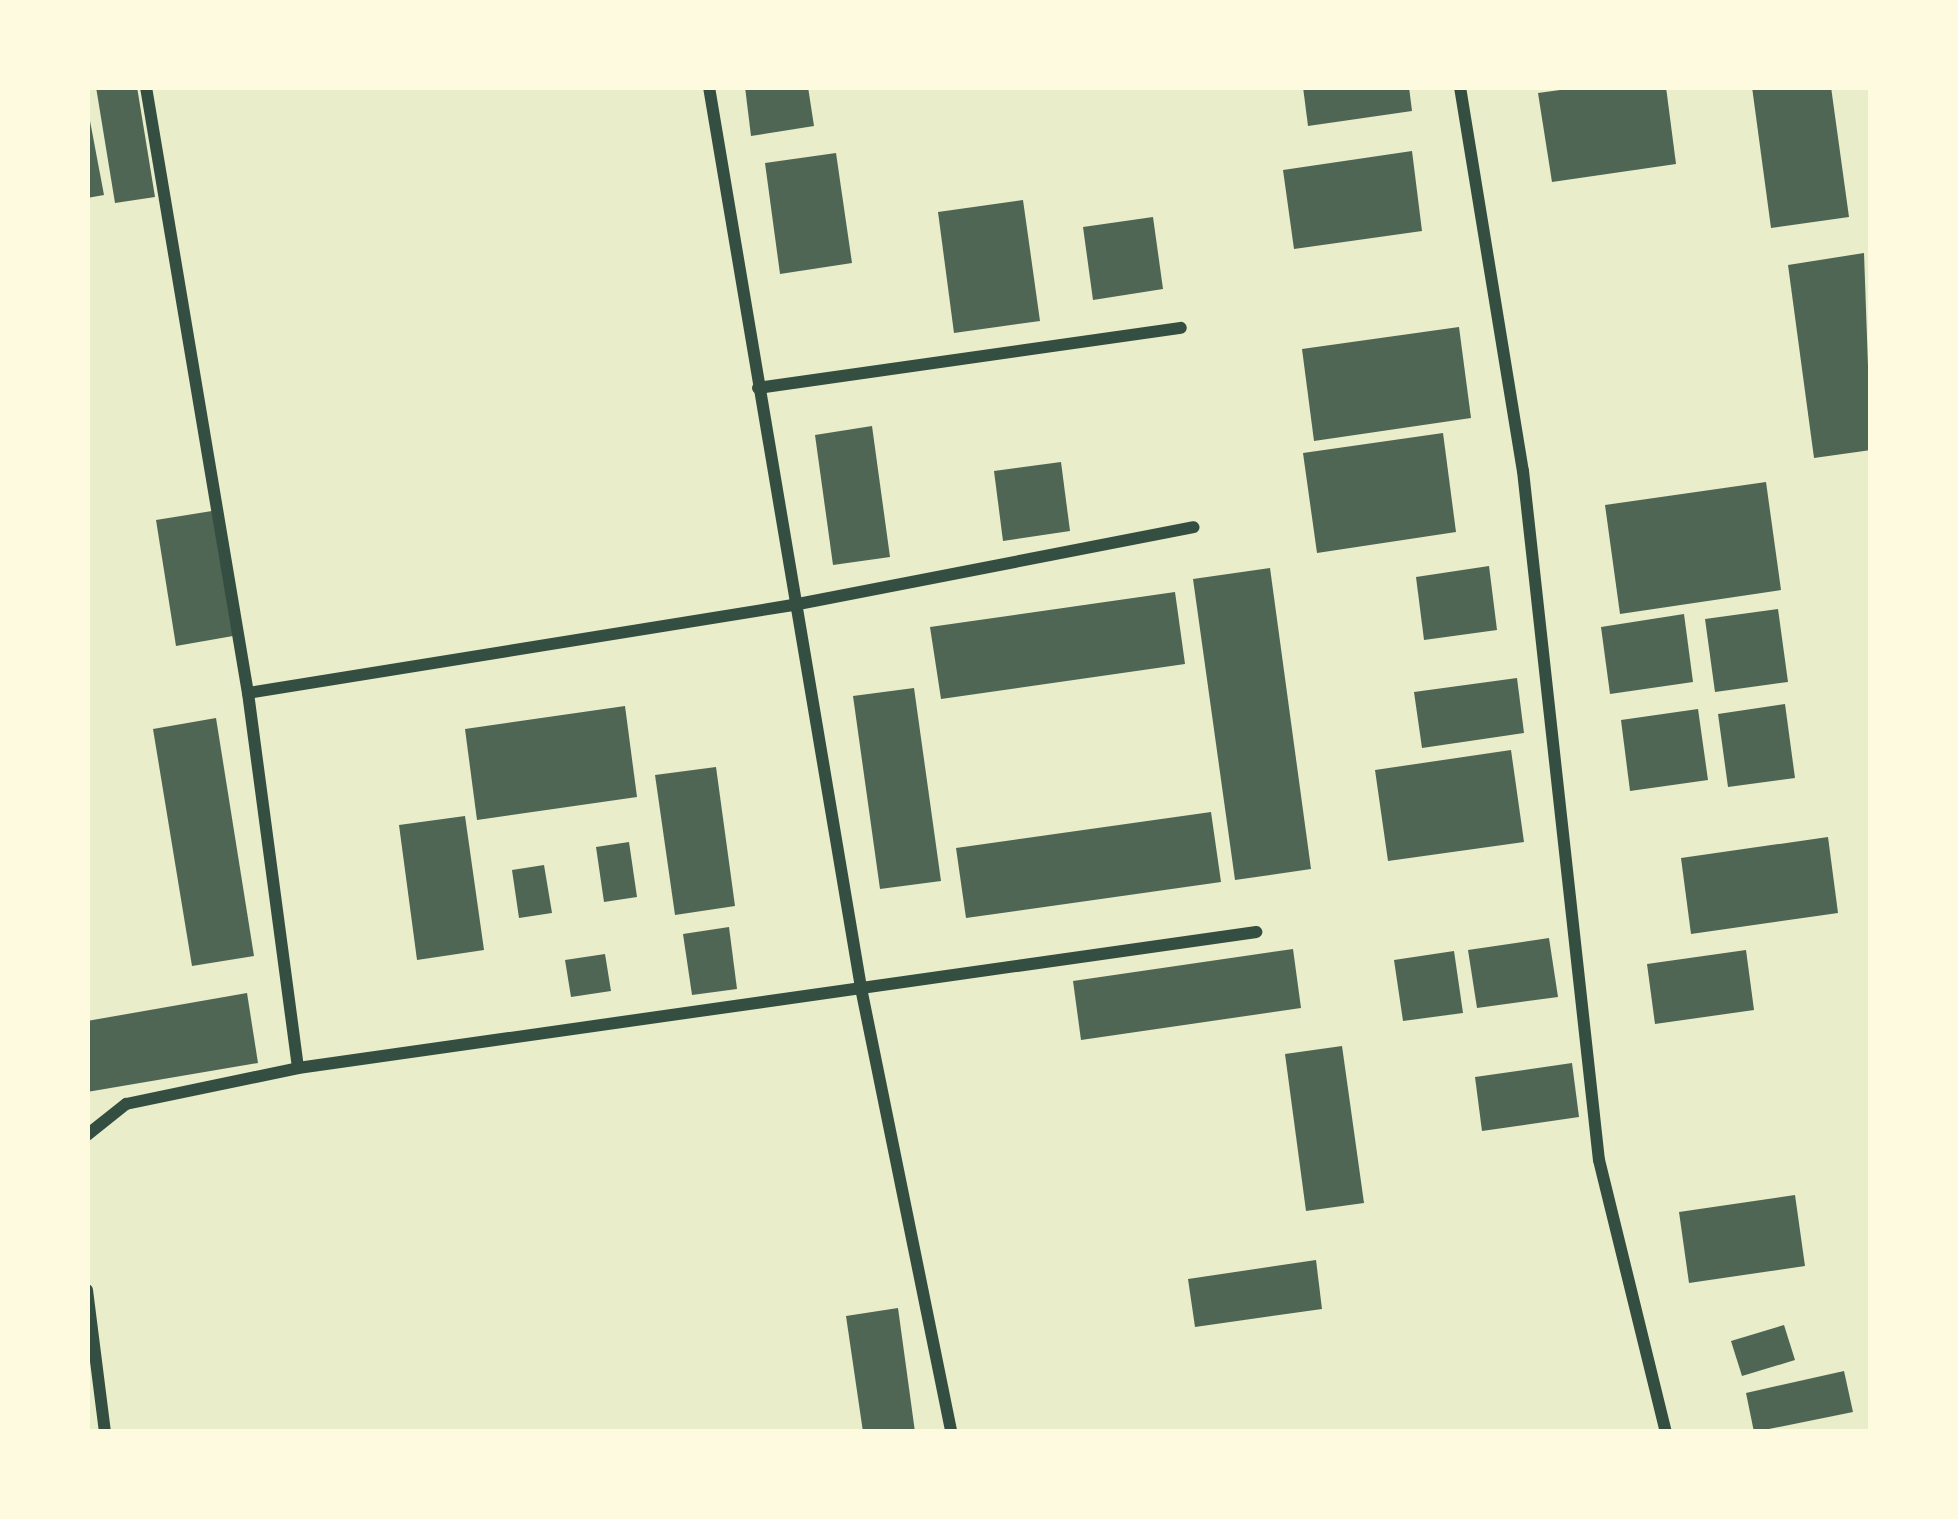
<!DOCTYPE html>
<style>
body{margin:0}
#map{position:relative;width:1958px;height:1519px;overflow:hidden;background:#e9edc9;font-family:Signika,sans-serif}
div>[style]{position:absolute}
.building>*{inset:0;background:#4f6655}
.minor>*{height:12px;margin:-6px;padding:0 6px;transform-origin:6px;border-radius:6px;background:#344e41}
span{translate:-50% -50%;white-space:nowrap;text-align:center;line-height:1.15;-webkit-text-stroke:12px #fefae0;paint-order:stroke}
.frame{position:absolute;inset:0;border:90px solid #fefae0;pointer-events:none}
</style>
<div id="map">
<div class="building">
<i style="clip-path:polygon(96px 87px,137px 87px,155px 197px,115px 203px)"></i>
<i style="clip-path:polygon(745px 87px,808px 87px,814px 126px,751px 136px)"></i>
<i style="clip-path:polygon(1303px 87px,1409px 87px,1412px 111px,1308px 126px)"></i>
<i style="clip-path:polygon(1582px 87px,1666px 87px,1676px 164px,1552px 182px,1538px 93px)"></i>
<i style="clip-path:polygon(1752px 87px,1831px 87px,1849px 217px,1771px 228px)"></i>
<i style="clip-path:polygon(87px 105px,104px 195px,87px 198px)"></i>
<i style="clip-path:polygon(1412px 151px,1422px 231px,1294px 249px,1283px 170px)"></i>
<i style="clip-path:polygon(836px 153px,852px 263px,780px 274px,765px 163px)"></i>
<i style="clip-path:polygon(1023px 200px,1040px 321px,954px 333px,938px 212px)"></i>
<i style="clip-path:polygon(1153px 217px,1163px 289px,1093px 300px,1083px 227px)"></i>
<i style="clip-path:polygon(1864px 253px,1871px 450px,1814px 458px,1788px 265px)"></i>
<i style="clip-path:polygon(1459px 327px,1471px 418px,1314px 441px,1302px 349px)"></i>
<i style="clip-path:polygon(872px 426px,890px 557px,833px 565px,815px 435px)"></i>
<i style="clip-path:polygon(1443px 433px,1456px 532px,1317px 553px,1303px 453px)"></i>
<i style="clip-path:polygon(1061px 462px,1070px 531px,1003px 541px,994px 471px)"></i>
<i style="clip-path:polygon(1766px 482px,1781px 590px,1620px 614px,1605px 505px)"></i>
<i style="clip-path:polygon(212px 511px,233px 636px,176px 646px,156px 520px)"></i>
<i style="clip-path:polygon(1489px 566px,1497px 630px,1424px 640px,1416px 577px)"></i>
<i style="clip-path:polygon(1270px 568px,1311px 869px,1235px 880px,1193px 579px)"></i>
<i style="clip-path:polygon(1175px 592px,1185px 664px,941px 699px,930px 627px)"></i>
<i style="clip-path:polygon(1778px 609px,1788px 682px,1715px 692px,1705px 619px)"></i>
<i style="clip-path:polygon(1684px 614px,1693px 682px,1610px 694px,1601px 627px)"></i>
<i style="clip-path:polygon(1517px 678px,1524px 733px,1422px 748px,1414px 692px)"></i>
<i style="clip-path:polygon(914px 688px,941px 881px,880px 889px,853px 696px)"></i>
<i style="clip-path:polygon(1785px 704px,1795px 778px,1728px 787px,1718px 714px)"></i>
<i style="clip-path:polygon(625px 706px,637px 797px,477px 820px,465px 729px)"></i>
<i style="clip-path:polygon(1698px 709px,1708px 780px,1630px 791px,1621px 720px)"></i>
<i style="clip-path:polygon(216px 718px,254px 956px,192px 966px,153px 729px)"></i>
<i style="clip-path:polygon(1511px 750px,1524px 842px,1388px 861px,1375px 770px)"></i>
<i style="clip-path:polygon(716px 767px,735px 906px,675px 915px,655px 775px)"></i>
<i style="clip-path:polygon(1211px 812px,1221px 882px,966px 918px,956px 848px)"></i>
<i style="clip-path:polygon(465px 816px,484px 950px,417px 960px,399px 825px)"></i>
<i style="clip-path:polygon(1828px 837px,1838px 913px,1691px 934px,1681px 858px)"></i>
<i style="clip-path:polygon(629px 842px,637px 897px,604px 902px,596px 847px)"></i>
<i style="clip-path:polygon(544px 865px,552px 913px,519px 918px,512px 870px)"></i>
<i style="clip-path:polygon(729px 927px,737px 989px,692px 995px,683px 934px)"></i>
<i style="clip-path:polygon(1549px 938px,1558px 997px,1477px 1008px,1468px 950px)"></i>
<i style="clip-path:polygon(1293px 949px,1301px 1008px,1081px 1040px,1073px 981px)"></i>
<i style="clip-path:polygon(1746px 950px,1754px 1010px,1655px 1024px,1647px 964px)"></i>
<i style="clip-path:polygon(1454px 951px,1463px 1013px,1403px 1021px,1394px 960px)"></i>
<i style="clip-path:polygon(605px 954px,611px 991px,571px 997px,565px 960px)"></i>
<i style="clip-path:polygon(247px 993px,258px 1063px,87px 1092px,87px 1021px)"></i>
<i style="clip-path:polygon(1342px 1046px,1364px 1203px,1306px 1211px,1285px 1054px)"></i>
<i style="clip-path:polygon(1572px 1063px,1579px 1117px,1482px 1131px,1475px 1077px)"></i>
<i style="clip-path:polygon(1795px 1195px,1805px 1266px,1689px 1283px,1679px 1212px)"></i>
<i style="clip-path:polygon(1316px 1260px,1322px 1309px,1195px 1327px,1188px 1279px)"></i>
<i style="clip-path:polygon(898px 1308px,915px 1432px,863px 1432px,846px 1316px)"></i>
<i style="clip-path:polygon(1784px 1325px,1795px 1360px,1742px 1376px,1731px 1341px)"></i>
<i style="clip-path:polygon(1844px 1371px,1853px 1412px,1754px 1432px,1746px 1393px)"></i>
</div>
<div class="minor">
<i style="left:146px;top:87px;width:615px;rotate:80.45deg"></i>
<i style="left:248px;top:693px;width:378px;rotate:82.4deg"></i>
<i style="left:709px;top:87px;width:914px;rotate:80.42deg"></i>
<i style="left:861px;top:988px;width:453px;rotate:78.5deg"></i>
<i style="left:1460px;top:87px;width:389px;rotate:80.7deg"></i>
<i style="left:1523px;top:471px;width:693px;rotate:83.71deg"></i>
<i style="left:1599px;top:1160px;width:280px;rotate:76.2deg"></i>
<i style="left:758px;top:388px;width:427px;rotate:-8.1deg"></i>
<i style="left:248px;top:693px;width:552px;rotate:-9.17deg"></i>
<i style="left:793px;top:605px;width:408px;rotate:-11deg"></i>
<i style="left:87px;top:1135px;width:50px;rotate:-38.5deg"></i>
<i style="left:126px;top:1104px;width:176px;rotate:-11.8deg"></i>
<i style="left:298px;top:1068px;width:968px;rotate:-8.08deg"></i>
<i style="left:87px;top:1290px;width:143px;rotate:82.8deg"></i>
</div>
<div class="frame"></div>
</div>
